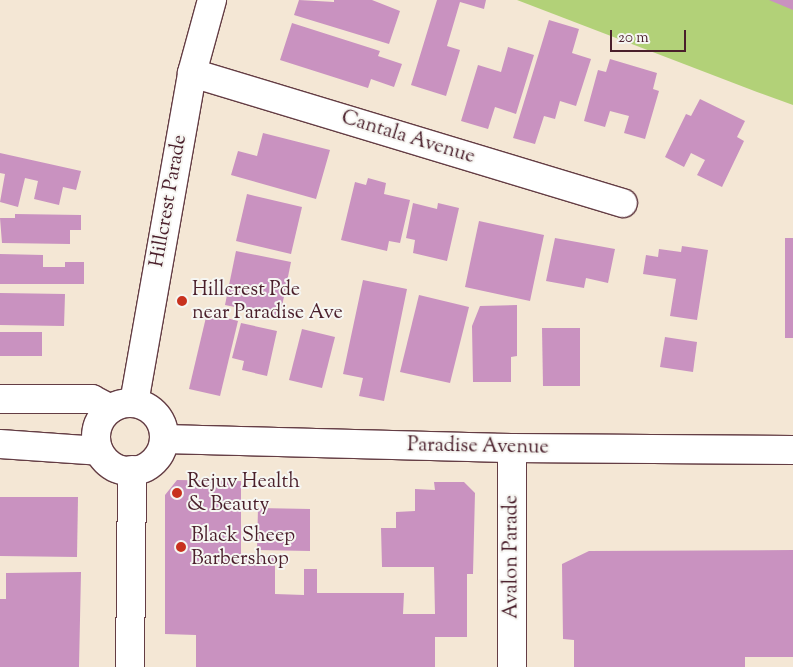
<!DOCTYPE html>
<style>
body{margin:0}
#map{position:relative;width:793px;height:667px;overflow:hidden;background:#f4e7d5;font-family:"Sorts Mill Goudy",serif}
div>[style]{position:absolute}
.green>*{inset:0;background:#b2d178}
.building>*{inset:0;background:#c992c0}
.roads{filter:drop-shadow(1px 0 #643d44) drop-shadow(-1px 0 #643d44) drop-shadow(0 1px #643d44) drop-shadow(0 -1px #643d44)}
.minor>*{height:28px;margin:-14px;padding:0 14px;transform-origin:14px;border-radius:14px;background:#fff}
.minor>.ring{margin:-14px;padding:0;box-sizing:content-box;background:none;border:28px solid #fff;border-radius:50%}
.dots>*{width:14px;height:14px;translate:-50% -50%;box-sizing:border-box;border:2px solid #f6f6f2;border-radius:50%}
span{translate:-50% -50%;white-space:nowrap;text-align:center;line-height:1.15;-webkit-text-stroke:4px #f6f6f2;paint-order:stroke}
.street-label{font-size:20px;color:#4a1f2b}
.poi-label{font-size:20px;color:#4a1f2b}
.left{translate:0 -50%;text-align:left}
.scale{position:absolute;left:610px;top:30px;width:76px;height:22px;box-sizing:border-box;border:2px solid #4a1f2b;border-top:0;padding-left:6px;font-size:15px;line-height:18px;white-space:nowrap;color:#4a1f2b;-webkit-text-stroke:4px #f6f6f2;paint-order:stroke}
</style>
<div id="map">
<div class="green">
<i style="clip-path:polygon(517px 0,793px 0,793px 105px,757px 92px)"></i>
</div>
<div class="building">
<i style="clip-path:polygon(299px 0,334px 2px,334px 0,372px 0,400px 11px,389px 44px,294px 15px)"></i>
<i style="clip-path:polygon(437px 0,486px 0,484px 9px,460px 2px,447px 46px,460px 50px,446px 96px,411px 85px)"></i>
<i style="clip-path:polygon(769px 0,793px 0,793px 10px)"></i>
<i style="clip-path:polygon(549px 20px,579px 29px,572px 53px,591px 59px,576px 106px,560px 101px,555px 119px,544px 116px,535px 144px,513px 138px)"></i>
<i style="clip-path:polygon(292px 23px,380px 51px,378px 56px,402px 64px,394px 87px,371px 79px,368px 88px,280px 60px)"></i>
<i style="clip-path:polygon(508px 47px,534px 55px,516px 114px,495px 107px,488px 129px,461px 121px,478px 65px,501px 72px)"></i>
<i style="clip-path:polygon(610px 59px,657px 73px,653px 89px,659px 91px,645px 139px,624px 133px,629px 116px,610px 111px,605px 127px,584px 121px,598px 70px,606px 72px)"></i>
<i style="clip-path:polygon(700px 99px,745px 121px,737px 137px,744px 141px,722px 187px,697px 175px,705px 160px,691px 153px,684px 167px,665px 157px,686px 114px,691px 116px)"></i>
<i style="clip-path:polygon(263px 133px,330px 150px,316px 199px,231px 175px,238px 151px,257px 156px)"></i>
<i style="clip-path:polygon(0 153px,81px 171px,76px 190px,63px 187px,59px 205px,34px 199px,38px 181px,25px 178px,18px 207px,0 202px,5px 174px,0 173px)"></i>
<i style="clip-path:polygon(368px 178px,386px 183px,384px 194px,410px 200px,400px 243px,389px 241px,387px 251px,341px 240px,355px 182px,366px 185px)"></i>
<i style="clip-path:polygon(247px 194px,302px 207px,291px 254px,236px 241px)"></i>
<i style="clip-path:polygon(413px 203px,437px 209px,438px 203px,459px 208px,447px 261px,413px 253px,415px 240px,406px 238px)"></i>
<i style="clip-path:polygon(15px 214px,81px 215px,81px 230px,70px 230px,70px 244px,2px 243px,0 218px,15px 218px)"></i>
<i style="clip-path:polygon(479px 221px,544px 235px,530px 301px,465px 287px)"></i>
<i style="clip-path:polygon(555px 238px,615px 249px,608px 283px,586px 278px,584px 288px,546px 281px)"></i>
<i style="clip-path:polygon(785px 238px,793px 238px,793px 338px,785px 338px)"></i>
<i style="clip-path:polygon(682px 246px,708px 250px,697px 320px,670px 316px,676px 279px,643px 274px,646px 255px,658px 257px,659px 249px,681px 252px)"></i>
<i style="clip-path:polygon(236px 251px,291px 262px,280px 316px,225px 305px)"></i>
<i style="clip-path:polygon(0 254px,43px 255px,43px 267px,65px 267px,65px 262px,84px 262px,84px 284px,0 284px)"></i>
<i style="clip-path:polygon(363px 280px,407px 289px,384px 401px,359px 396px,363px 378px,343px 374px)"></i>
<i style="clip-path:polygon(0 293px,65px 294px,64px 326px,0 325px)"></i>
<i style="clip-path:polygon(419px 295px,469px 307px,450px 383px,400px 372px)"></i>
<i style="clip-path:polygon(517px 305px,517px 356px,511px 357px,511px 382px,473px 382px,472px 326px,480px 306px)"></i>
<i style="clip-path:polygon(207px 313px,238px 321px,220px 396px,189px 389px)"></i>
<i style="clip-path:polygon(241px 323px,277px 331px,267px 376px,242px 370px,244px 361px,232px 358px)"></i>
<i style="clip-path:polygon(542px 328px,580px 328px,580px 386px,543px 386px)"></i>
<i style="clip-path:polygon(302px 329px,335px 337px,322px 388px,289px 380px)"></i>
<i style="clip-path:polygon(0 332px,42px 332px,42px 356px,0 356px)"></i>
<i style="clip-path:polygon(665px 337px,697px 342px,693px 372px,660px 367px)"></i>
<i style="clip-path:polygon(177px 480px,241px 481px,241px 555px,275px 556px,275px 594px,304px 595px,304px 569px,317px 569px,317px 593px,404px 593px,403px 614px,435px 614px,434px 567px,382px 567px,381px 528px,396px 528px,396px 512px,415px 511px,415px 489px,435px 490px,434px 482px,464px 482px,475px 493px,473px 574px,467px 574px,467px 637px,435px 637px,435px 667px,196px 667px,196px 635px,165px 634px,165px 495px)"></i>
<i style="clip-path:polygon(0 497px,78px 497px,77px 557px,0 556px)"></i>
<i style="clip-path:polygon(258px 508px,310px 509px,310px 551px,257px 550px)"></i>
<i style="clip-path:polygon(793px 550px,793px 657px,745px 657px,745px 667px,574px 667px,574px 640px,563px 639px,562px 564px,589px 551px)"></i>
<i style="clip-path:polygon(81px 572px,79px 667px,0 667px,0 599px,6px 599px,6px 573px)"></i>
</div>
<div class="roads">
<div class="minor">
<i style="left:192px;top:73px;width:450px;rotate:16.8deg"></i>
<i style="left:0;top:399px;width:92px"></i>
<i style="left:92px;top:399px;width:21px;rotate:28deg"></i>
<i style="left:134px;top:403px;width:335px;rotate:-80deg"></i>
<i style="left:192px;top:73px;width:76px;rotate:-74.7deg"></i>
<i class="ring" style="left:96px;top:403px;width:40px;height:40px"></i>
<i style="left:164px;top:439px;width:348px;rotate:1.5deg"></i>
<i style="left:512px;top:448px;width:281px;rotate:0.4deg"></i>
<i style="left:0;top:444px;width:99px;rotate:4deg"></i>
<i style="left:130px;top:667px;width:197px;rotate:-89.4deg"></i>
<i style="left:512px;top:667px;width:219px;rotate:-90deg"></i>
</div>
</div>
<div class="dots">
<i style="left:182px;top:301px;background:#c8321e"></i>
<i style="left:177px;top:493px;background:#c8321e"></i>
<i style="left:181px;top:547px;background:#c8321e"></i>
</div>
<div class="street-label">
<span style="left:408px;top:138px;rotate:17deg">Cantala Avenue</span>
<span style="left:169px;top:201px;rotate:-80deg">Hillcrest Parade</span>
<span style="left:478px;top:447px;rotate:1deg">Paradise Avenue</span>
<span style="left:512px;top:557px;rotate:-90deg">Avalon Parade</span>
</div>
<div class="poi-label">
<span class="left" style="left:192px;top:302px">Hillcrest Pde<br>near Paradise Ave</span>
<span class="left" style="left:187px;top:494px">Rejuv Health<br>&amp; Beauty</span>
<span class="left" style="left:191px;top:548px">Black Sheep<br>Barbershop</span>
</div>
<div class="scale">20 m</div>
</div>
